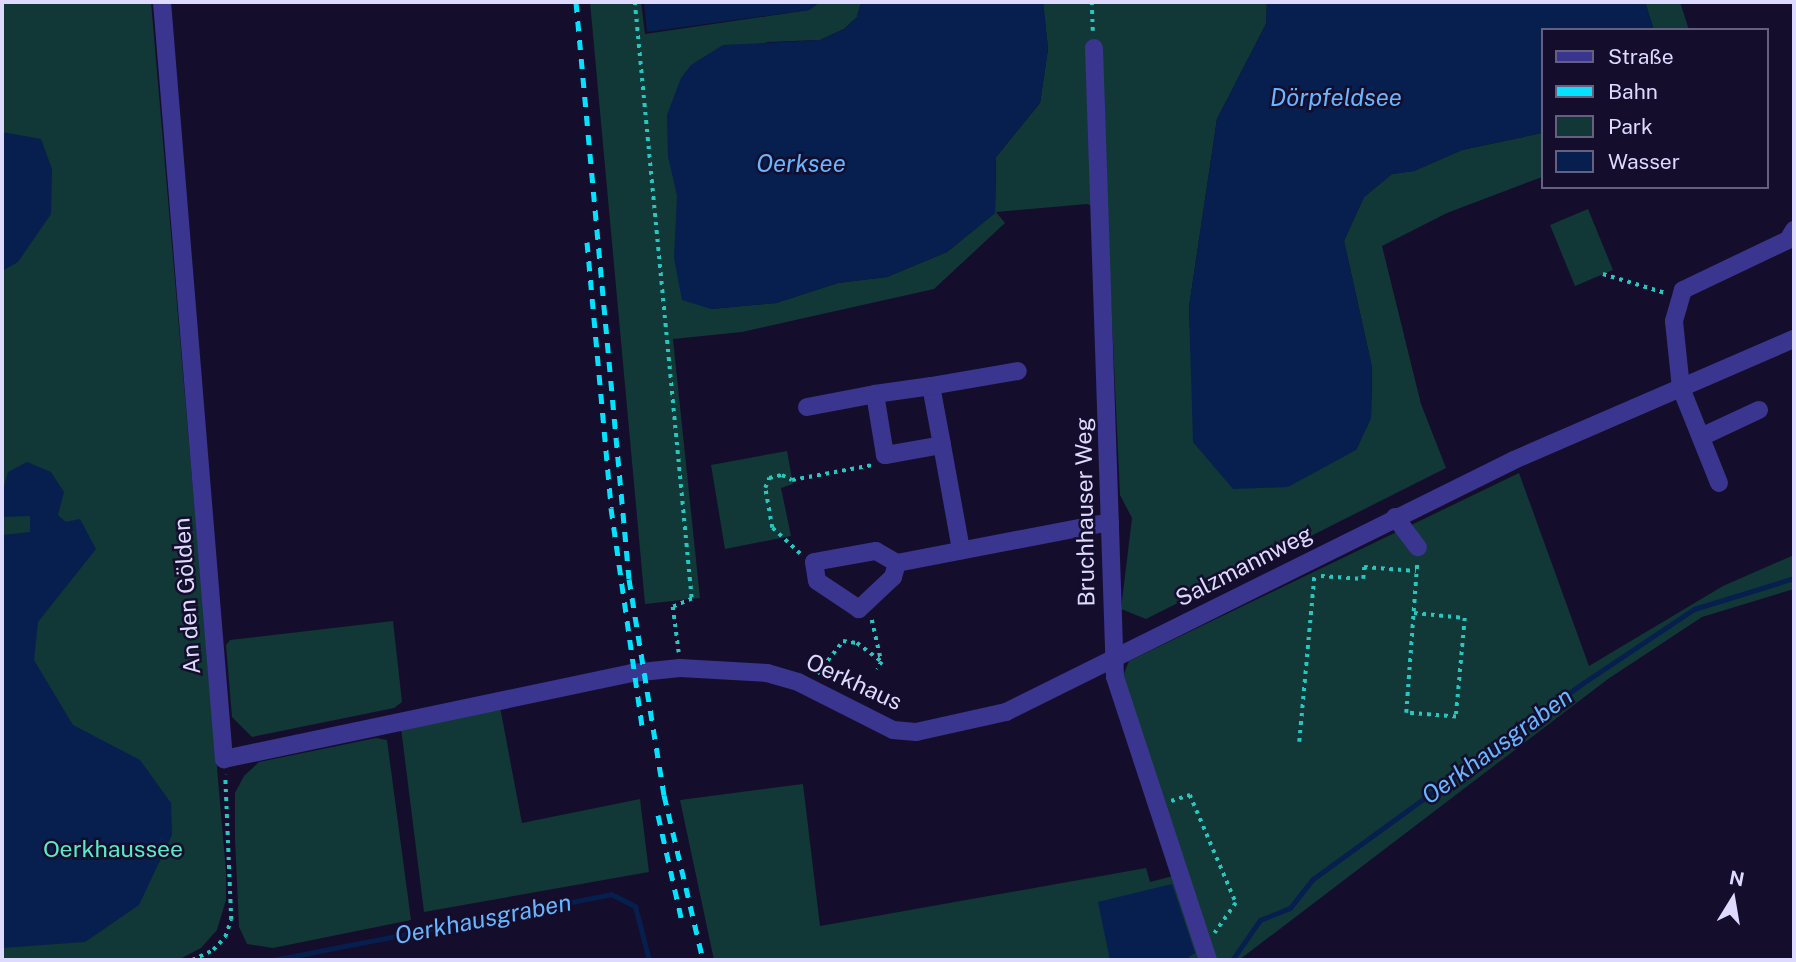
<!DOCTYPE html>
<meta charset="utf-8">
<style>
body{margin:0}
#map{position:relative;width:1796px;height:962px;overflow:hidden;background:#140e2c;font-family:"Public Sans",sans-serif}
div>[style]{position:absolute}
.green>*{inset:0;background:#113736}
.water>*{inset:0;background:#061f4e}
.stream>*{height:5px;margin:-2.5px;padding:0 2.5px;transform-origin:2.5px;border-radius:2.5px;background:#061f4e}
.path>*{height:3.5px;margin-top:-1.75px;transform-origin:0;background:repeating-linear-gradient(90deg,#25c8c0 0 3.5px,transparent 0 8.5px)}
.minor>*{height:18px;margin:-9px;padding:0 9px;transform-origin:9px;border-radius:9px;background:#3a358f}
.rail>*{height:5px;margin-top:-2.5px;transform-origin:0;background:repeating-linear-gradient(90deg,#05e2ff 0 10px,transparent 0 19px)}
span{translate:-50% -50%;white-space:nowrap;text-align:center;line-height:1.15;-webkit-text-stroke:5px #140e2c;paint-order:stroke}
.street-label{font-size:23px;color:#ded9ff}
.park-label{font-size:23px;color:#59ebc9}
.water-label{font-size:24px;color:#67b6ff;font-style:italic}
.frame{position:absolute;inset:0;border:4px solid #ded9ff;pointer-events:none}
.legend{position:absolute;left:1541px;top:28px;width:228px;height:161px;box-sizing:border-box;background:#140e2c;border:2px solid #655f80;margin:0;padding:9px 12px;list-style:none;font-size:21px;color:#ded9ff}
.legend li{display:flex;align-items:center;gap:14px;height:35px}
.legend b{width:35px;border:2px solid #655f80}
.north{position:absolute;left:1698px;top:864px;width:70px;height:70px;-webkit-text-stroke:5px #140e2c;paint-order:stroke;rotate:11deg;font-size:19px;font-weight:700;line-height:28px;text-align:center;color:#ded9ff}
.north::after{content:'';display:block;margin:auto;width:24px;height:32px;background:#ded9ff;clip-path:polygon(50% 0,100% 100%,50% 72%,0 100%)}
</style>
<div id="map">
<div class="green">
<i style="clip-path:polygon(2px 2px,151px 2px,226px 872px,226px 900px,217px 930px,201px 948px,182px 958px,2px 960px)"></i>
<i style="clip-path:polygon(590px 2px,641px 2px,645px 34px,809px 10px,820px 2px,861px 2px,857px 17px,844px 29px,820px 40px,767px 42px,668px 156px,711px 309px,776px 303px,838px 283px,887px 277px,947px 252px,995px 213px,996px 157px,1040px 103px,1048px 49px,1043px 2px,1267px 2px,1266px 24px,1217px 119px,1189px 307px,1191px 354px,1356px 450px,1371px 418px,1372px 367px,1344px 241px,1364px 197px,1392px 174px,1414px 171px,1462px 150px,1542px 133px,1542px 177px,1447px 213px,1382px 246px,1421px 404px,1446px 468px,1146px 619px,1121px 609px,1132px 518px,1120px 495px,1107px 212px,1087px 204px,996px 212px,1005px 223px,934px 289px,742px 332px,673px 339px,700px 598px,645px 604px)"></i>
<i style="clip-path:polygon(1645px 2px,1680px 2px,1689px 30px,1654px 30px)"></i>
<i style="clip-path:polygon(1588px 209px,1613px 270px,1575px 286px,1550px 225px)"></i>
<i style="clip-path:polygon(787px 451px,793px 484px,781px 488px,791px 536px,725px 549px,711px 465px)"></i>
<i style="clip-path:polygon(1519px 473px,1589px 666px,1723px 586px,1794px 555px,1794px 589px,1702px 617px,1608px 679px,1239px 960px,1212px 960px,1123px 676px,1129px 661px)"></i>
<i style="clip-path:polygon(393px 621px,402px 702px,394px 708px,252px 737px,232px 717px,226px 645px,230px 640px)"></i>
<i style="clip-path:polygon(500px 707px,522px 823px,640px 799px,649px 872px,424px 912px,401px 728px)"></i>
<i style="clip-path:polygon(376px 738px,387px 740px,411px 920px,273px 948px,247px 944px,239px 927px,235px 839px,235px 793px,244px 776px,259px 762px)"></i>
<i style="clip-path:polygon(803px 784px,820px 926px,1146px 868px,1150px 882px,1173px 876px,1203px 960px,714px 960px,680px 800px)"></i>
</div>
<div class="water">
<i style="clip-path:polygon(644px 2px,820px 2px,809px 10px,647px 32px)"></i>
<i style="clip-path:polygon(861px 2px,1043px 2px,1048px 49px,1040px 103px,996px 157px,995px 213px,947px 252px,887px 277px,838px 283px,776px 303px,711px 309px,682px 300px,674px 258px,677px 196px,668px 156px,667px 115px,681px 78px,691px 65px,723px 45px,820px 40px,845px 29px,857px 17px)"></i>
<i style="clip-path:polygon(1267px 2px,1645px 2px,1654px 30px,1542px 30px,1542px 133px,1462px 150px,1414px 171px,1392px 174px,1364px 197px,1344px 241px,1372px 367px,1371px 418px,1356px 450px,1288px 487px,1233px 489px,1193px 442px,1189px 307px,1217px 119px,1266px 24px)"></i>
<i style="clip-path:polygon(2px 132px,41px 139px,52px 169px,51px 214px,18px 262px,2px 271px)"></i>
<i style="clip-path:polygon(27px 462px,51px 472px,64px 492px,58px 515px,66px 522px,80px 519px,96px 549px,38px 622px,34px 660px,73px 725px,140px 760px,171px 803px,172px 835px,139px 905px,85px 942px,2px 948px,2px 535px,30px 532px,30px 516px,2px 517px,2px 493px,8px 472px)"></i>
<i style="clip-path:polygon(1172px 884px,1195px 953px,1185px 960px,1110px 960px,1098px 902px)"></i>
</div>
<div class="stream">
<i style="left:273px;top:960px;width:344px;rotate:-11deg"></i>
<i style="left:611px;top:894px;width:27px;rotate:27deg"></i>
<i style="left:635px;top:906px;width:56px;rotate:75.5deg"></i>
<i style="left:1232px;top:960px;width:49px;rotate:-55deg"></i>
<i style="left:1260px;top:920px;width:32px;rotate:-22deg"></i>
<i style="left:1290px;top:908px;width:37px;rotate:-52deg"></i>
<i style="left:1313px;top:879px;width:334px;rotate:-36deg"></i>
<i style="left:1583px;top:683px;width:133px;rotate:-33.7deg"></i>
<i style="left:1694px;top:609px;width:105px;rotate:-17.2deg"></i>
</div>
<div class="path">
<i style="left:635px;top:2px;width:600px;rotate:84.55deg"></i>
<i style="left:692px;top:599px;width:21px;rotate:157deg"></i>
<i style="left:673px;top:607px;width:46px;rotate:82.6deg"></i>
<i style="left:1092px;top:2px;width:29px;rotate:88deg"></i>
<i style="left:1603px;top:274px;width:65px;rotate:17deg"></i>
<i style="left:800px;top:554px;width:38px;rotate:-137deg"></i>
<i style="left:772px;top:528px;width:41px;rotate:-99.9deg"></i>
<i style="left:765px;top:488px;width:11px;rotate:-68deg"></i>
<i style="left:769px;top:478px;width:13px;rotate:-13deg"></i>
<i style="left:782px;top:475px;width:11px;rotate:27deg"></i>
<i style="left:792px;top:480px;width:82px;rotate:-10.5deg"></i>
<i style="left:1321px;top:576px;width:42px;rotate:4.1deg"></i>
<i style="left:1363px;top:579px;width:12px;rotate:-85deg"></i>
<i style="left:1364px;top:567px;width:52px;rotate:4.4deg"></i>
<i style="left:1414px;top:613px;width:51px;rotate:5.6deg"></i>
<i style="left:1465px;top:618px;width:99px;rotate:95.2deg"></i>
<i style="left:1456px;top:717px;width:50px;rotate:-175.4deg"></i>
<i style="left:1406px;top:713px;width:151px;rotate:-85.8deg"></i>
<i style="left:872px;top:620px;width:41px;rotate:77.3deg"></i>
<i style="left:817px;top:674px;width:42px;rotate:-51.8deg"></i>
<i style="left:843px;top:641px;width:14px;rotate:8deg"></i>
<i style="left:857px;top:643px;width:31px;rotate:37deg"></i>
<i style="left:882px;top:662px;width:9px;rotate:126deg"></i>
<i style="left:1299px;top:742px;width:166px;rotate:-84.8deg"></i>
<i style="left:1171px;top:801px;width:20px;rotate:-18deg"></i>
<i style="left:1190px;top:795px;width:117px;rotate:66.9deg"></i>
<i style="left:1236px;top:903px;width:37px;rotate:125deg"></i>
<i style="left:192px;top:960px;width:23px;rotate:-25deg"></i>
<i style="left:213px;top:950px;width:18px;rotate:-47deg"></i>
<i style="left:225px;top:937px;width:18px;rotate:-71deg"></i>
<i style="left:231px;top:920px;width:145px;rotate:-92.4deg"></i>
</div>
<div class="minor">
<i style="left:162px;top:2px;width:760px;rotate:85.32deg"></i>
<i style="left:224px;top:759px;width:417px;rotate:-11.9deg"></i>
<i style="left:632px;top:673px;width:48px;rotate:-5.9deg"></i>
<i style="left:680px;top:668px;width:87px;rotate:3.3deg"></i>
<i style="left:767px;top:673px;width:32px;rotate:16deg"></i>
<i style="left:798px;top:682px;width:106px;rotate:26.8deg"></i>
<i style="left:893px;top:730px;width:23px;rotate:5deg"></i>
<i style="left:916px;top:732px;width:92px;rotate:-12.5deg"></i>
<i style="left:1006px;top:712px;width:567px;rotate:-26.38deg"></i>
<i style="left:1514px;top:460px;width:305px;rotate:-23.4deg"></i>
<i style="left:1094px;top:48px;width:629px;rotate:88.09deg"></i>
<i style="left:1115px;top:677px;width:298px;rotate:71.8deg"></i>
<i style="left:931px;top:386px;width:60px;rotate:79.4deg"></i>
<i style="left:942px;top:445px;width:58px;rotate:170deg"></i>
<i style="left:885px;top:455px;width:62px;rotate:-99.3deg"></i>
<i style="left:875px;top:394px;width:57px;rotate:-8.1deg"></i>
<i style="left:931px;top:386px;width:88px;rotate:-9.8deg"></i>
<i style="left:807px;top:407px;width:69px;rotate:-10.8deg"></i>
<i style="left:1701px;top:437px;width:64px;rotate:-25deg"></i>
<i style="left:942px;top:445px;width:107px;rotate:79.7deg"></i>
<i style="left:1719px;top:483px;width:102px;rotate:-111.8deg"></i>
<i style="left:1681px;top:388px;width:67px;rotate:-96deg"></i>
<i style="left:1674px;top:321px;width:32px;rotate:-74deg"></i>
<i style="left:1683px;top:290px;width:116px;rotate:-25.5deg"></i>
<i style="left:1788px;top:240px;width:12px;rotate:-59deg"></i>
<i style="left:1395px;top:517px;width:38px;rotate:53deg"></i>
<i style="left:897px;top:563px;width:15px;rotate:106deg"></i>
<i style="left:893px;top:577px;width:47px;rotate:136.7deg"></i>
<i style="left:859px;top:609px;width:50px;rotate:-146.3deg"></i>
<i style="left:817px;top:581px;width:19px;rotate:-99deg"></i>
<i style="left:814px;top:562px;width:63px;rotate:-10.1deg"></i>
<i style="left:876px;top:551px;width:24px;rotate:30deg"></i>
<i style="left:897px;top:563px;width:217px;rotate:-10.9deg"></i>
</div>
<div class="rail">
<i style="left:576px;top:2px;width:579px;rotate:84.75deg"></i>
<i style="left:629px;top:579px;width:219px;rotate:80.8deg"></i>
<i style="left:664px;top:795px;width:170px;rotate:76.7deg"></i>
<i style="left:587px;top:242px;width:267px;rotate:84.8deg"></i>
<i style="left:611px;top:508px;width:226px;rotate:81.9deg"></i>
<i style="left:658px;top:815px;width:105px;rotate:77.3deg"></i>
</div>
<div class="street-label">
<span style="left:1085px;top:512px;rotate:-91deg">Bruchhauser Weg</span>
<span style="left:1244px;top:566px;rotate:-27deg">Salzmannweg</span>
<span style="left:187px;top:596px;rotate:-94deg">An den Gölden</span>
<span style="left:854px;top:682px;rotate:25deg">Oerkhaus</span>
</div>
<div class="park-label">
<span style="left:113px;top:849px">Oerkhaussee</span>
</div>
<div class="water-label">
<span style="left:1336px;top:98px">Dörpfeldsee</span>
<span style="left:801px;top:164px">Oerksee</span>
<span style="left:1497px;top:746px;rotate:-36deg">Oerkhausgraben</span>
<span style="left:483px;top:919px;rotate:-11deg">Oerkhausgraben</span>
</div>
<div class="frame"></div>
<ul class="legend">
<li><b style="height:9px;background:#3a358f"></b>Straße</li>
<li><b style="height:9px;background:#05e2ff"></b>Bahn</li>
<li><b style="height:19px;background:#113736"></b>Park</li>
<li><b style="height:19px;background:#061f4e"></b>Wasser</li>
</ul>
<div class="north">N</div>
</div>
